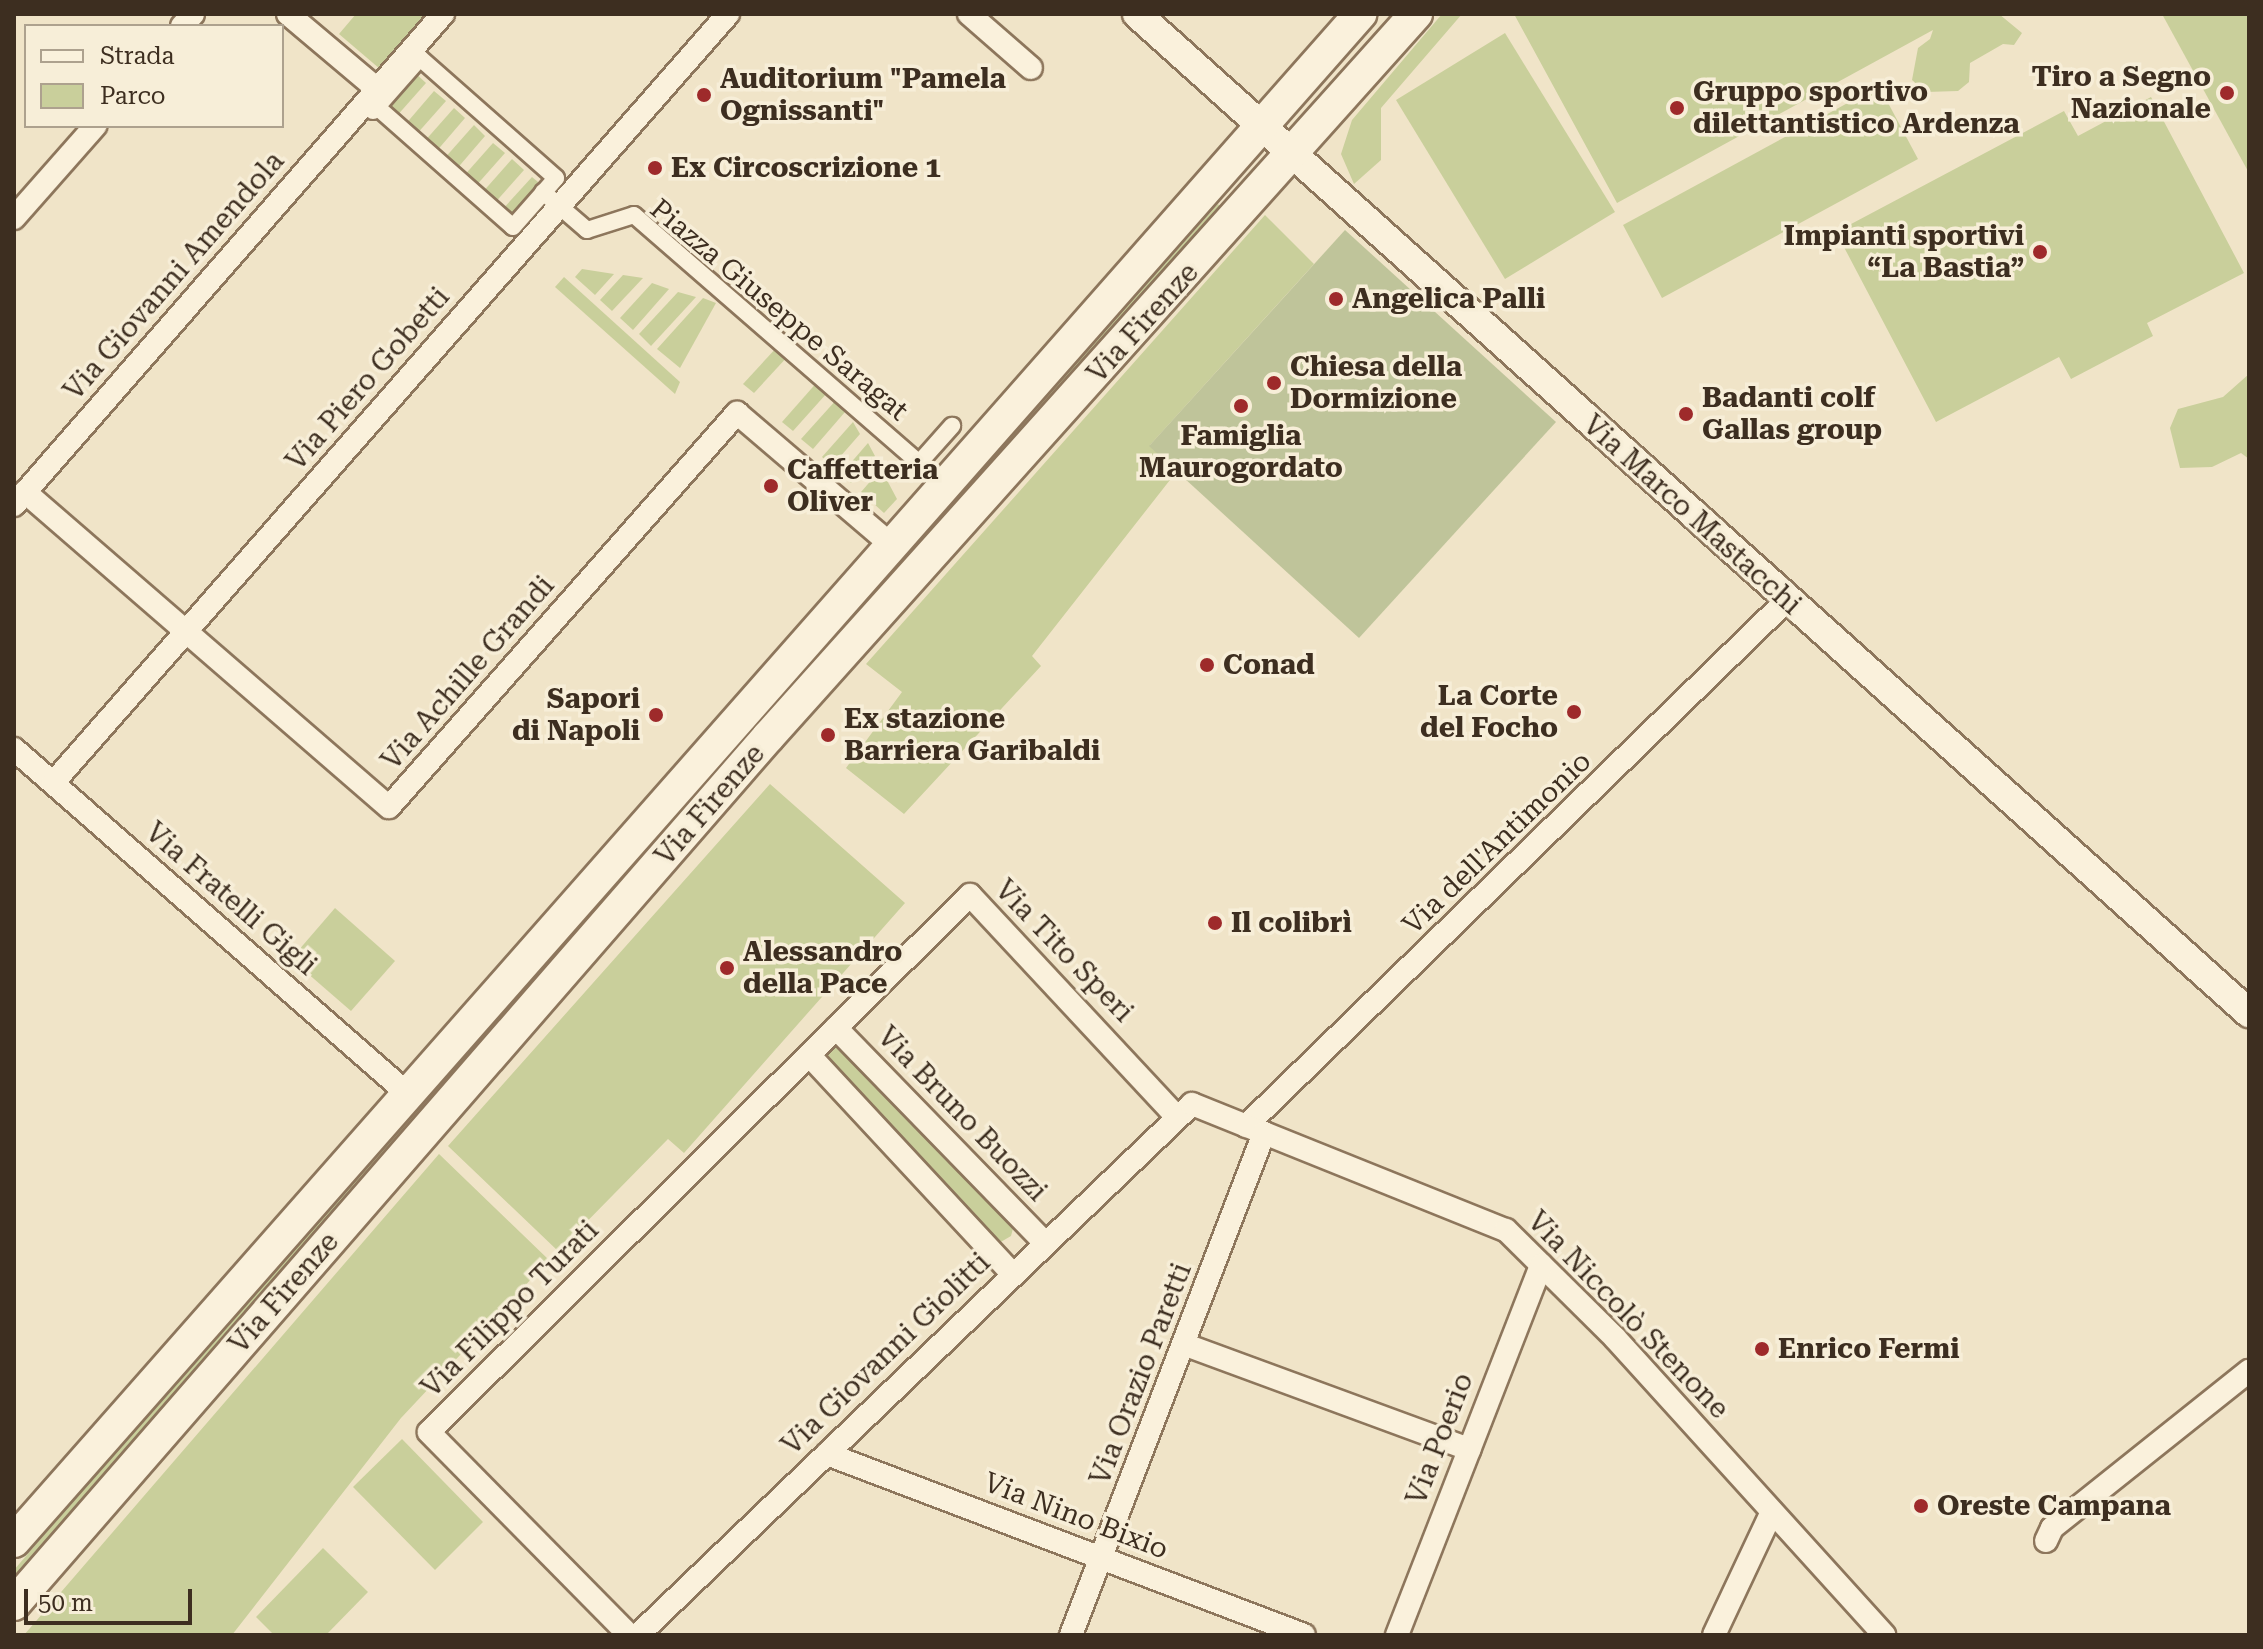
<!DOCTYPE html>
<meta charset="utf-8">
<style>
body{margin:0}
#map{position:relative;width:2263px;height:1649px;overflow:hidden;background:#f0e4c8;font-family:"Roboto Serif",serif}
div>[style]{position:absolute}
.green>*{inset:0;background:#c9cf9b}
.cemetery>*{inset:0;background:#bfc49a}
.roads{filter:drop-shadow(2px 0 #8d765c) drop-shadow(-2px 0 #8d765c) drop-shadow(0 2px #8d765c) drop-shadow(0 -2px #8d765c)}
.pedestrian>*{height:16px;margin:-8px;padding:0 8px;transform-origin:8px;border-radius:8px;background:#faf1dc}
.minor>*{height:22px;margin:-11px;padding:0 11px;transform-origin:11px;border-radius:11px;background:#faf1dc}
.tertiary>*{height:28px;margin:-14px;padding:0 14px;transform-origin:14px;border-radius:14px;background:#faf1dc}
.secondary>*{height:32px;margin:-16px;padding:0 16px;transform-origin:16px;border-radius:16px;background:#faf1dc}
.dots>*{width:22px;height:22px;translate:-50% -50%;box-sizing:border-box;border:4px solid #f7eed8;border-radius:50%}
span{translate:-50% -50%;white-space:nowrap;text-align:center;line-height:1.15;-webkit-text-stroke:7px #f7eed8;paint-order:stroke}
.poi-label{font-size:28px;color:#3d2e20;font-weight:700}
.right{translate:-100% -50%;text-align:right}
.left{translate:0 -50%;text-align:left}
.street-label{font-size:28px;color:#3d2e20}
.frame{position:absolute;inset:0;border:16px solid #3d2e20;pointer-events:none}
.legend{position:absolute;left:24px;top:24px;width:260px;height:104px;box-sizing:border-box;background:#f7eed8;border:2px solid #ada18e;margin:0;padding:10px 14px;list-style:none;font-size:24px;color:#3d2e20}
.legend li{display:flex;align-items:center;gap:16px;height:40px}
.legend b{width:40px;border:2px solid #ada18e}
.scale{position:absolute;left:24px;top:1589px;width:168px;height:36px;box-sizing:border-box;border:4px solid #3d2e20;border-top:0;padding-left:10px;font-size:24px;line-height:28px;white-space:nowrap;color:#3d2e20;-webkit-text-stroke:6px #f7eed8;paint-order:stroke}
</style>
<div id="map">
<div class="green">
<i style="clip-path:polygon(356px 14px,428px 14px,380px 69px,339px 34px)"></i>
<i style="clip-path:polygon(1442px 14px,1462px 14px,1381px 108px,1381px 160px,1354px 184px,1341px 154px,1352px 120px)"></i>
<i style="clip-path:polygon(1514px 14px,1999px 14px,2022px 33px,2014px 45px,2003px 44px,1970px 63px,1969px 82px,1958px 91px,1926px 92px,1912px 80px,1918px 48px,1930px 39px,1933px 30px,1617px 203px)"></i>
<i style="clip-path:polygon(2162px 14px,2249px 14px,2249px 173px)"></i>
<i style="clip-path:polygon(1505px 33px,1615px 212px,1505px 279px,1396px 100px)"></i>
<i style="clip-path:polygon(414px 72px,426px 83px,395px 118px,383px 107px)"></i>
<i style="clip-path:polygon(1879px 86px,1918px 159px,1662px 298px,1623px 225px)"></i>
<i style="clip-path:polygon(434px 91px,446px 101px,415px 136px,404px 126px)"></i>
<i style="clip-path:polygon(2151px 97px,2244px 273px,2147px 323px,2153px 336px,2071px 379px,2059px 357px,1936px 422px,1836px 232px,2064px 111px,2078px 136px)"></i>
<i style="clip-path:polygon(454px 108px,465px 118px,435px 153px,423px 143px)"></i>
<i style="clip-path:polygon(474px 125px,485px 136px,455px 171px,443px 160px)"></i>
<i style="clip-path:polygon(493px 143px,505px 153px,474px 188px,462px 178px)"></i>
<i style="clip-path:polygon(512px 159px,524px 170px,493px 205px,481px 194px)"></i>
<i style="clip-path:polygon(532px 177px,544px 187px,513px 222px,501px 211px)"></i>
<i style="clip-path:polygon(1218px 204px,1221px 208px,14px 1585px,14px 1570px,291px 1247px)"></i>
<i style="clip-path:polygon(1265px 215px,1314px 264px,1150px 445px,1177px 471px,1032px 656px,1041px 666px,904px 814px,846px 768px,902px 692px,866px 664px)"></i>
<i style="clip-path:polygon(582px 269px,614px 274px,595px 295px,575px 277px)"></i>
<i style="clip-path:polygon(623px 275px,643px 278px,612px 311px,600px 300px)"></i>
<i style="clip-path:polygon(564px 277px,680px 382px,675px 394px,555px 287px)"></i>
<i style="clip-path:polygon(652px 283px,669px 289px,633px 330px,620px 318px)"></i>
<i style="clip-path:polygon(678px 292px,696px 297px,651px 346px,639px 334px)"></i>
<i style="clip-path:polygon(703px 298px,716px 303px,680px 368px,657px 349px)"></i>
<i style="clip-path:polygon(778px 346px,789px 355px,754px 393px,743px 384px)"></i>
<i style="clip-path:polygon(2249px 374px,2249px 459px,2241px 453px,2212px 467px,2180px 468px,2170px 428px,2178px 409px,2223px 397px)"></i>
<i style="clip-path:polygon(819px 380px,827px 393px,793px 431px,782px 422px)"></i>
<i style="clip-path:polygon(837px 399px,845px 412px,813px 449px,801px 439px)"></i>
<i style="clip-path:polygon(853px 422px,860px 434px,832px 466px,822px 457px)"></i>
<i style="clip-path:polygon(868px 443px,875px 456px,851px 483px,841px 474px)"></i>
<i style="clip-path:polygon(881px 469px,897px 499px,884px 513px,861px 492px)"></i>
<i style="clip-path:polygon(770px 784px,905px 903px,684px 1153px,668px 1139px,558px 1251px,448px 1146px)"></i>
<i style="clip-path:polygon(335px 908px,395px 961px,351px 1011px,291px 959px)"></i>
<i style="clip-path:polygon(833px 1030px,907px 1112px,905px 1117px,1016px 1217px,1011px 1236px,999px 1243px,829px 1079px,819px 1041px)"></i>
<i style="clip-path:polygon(439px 1154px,549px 1260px,401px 1418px,232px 1635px,24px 1635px)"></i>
<i style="clip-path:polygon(402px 1439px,483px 1522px,435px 1570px,353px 1487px)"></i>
<i style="clip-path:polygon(323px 1548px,368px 1592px,326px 1635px,274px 1635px,256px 1617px)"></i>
</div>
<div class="cemetery">
<i style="clip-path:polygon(1345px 230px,1556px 422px,1359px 638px,1149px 446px)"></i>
</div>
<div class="roads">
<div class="pedestrian">
<i style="left:373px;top:111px;width:6px;rotate:-45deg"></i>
<i style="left:377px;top:107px;width:181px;rotate:41.4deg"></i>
<i style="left:513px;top:227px;width:65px;rotate:-48.7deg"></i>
<i style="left:556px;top:178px;width:181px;rotate:-138.6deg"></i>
<i style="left:420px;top:58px;width:65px;rotate:131.3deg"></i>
<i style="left:543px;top:192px;width:58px;rotate:40.8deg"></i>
<i style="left:587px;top:230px;width:49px;rotate:-17.7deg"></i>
<i style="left:634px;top:215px;width:378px;rotate:41deg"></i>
<i style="left:919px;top:463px;width:50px;rotate:-48.3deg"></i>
</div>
<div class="minor">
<i style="left:288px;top:14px;width:116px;rotate:40.1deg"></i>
<i style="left:969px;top:14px;width:82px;rotate:41.1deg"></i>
<i style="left:182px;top:26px;width:16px;rotate:-47deg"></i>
<i style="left:14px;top:218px;width:123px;rotate:-48.6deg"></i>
<i style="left:25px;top:492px;width:481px;rotate:40.9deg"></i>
<i style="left:389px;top:807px;width:526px;rotate:-48.55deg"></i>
<i style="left:737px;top:413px;width:200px;rotate:40.5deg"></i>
<i style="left:14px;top:505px;width:652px;rotate:-48.86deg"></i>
<i style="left:14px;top:749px;width:524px;rotate:41.21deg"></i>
<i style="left:53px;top:783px;width:1023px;rotate:-48.72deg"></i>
<i style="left:836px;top:1028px;width:298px;rotate:45.8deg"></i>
<i style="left:809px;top:1055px;width:296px;rotate:47.1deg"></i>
<i style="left:1246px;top:1126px;width:753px;rotate:-44.19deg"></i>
<i style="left:1186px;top:1345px;width:302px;rotate:20.2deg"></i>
<i style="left:827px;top:1454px;width:510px;rotate:20.78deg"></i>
<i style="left:2046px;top:1541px;width:14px;rotate:-65deg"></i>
<i style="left:2052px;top:1528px;width:252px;rotate:-38.6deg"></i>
<i style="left:629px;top:1635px;width:285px;rotate:-134.6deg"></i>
<i style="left:429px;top:1432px;width:762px;rotate:-44.79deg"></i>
<i style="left:970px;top:895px;width:302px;rotate:47deg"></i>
<i style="left:638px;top:1635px;width:767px;rotate:-43.79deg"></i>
<i style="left:1192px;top:1104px;width:338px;rotate:21.9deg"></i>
<i style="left:1506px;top:1230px;width:153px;rotate:44.7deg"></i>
<i style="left:1615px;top:1338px;width:401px;rotate:47.8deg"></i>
<i style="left:1071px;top:1635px;width:538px;rotate:-68.97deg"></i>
<i style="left:1397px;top:1635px;width:397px;rotate:-68.7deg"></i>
<i style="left:1714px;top:1635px;width:136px;rotate:-64.8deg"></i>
</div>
<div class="tertiary">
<i style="left:1137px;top:14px;width:1495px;rotate:41.94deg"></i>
</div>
<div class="secondary">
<i style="left:14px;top:1541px;width:2036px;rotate:-48.6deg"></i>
<i style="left:14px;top:1604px;width:1149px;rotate:-48.99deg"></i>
<i style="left:768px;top:737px;width:971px;rotate:-48.13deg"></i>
</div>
</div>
<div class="dots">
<i style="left:2227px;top:93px;background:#9e2a2b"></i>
<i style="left:704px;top:95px;background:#9e2a2b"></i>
<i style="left:1677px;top:108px;background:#9e2a2b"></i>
<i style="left:655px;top:168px;background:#9e2a2b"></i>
<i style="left:2040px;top:252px;background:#9e2a2b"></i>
<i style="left:1336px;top:299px;background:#9e2a2b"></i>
<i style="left:1274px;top:383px;background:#9e2a2b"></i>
<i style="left:1241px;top:406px;background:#9e2a2b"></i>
<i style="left:1686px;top:414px;background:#9e2a2b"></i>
<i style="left:771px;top:486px;background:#9e2a2b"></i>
<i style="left:1207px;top:665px;background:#9e2a2b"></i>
<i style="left:1574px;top:712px;background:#9e2a2b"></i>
<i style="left:656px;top:715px;background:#9e2a2b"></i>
<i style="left:828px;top:735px;background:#9e2a2b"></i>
<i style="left:1215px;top:923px;background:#9e2a2b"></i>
<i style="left:727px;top:968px;background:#9e2a2b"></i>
<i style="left:1762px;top:1349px;background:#9e2a2b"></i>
<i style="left:1921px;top:1506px;background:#9e2a2b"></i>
</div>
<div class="poi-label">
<span class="right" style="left:2211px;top:93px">Tiro a Segno<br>Nazionale</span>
<span class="left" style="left:720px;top:95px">Auditorium "Pamela<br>Ognissanti"</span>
<span class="left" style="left:1693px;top:108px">Gruppo sportivo<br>dilettantistico Ardenza</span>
<span class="left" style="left:671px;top:168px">Ex Circoscrizione 1</span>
<span class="right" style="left:2024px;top:252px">Impianti sportivi<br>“La Bastia”</span>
<span class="left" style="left:1352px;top:299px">Angelica Palli</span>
<span class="left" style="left:1290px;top:383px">Chiesa della<br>Dormizione</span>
<span class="left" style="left:1702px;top:414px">Badanti colf<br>Gallas group</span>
<span style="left:1241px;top:452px">Famiglia<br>Maurogordato</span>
<span class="left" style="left:787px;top:486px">Caffetteria<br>Oliver</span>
<span class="left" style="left:1223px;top:665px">Conad</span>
<span class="right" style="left:1558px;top:712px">La Corte<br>del Focho</span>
<span class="right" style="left:640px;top:715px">Sapori<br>di Napoli</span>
<span class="left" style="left:844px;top:735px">Ex stazione<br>Barriera Garibaldi</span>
<span class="left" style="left:1231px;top:923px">Il colibrì</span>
<span class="left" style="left:743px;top:968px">Alessandro<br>della Pace</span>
<span class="left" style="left:1778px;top:1349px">Enrico Fermi</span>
<span class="left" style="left:1937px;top:1506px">Oreste Campana</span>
</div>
<div class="street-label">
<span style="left:174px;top:276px;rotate:-49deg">Via Giovanni Amendola</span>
<span style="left:779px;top:310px;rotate:40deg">Piazza Giuseppe Saragat</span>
<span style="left:1143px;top:323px;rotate:-48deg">Via Firenze</span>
<span style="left:368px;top:379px;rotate:-49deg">Via Piero Gobetti</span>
<span style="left:1692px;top:515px;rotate:42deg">Via Marco Mastacchi</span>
<span style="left:468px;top:673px;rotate:-49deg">Via Achille Grandi</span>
<span style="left:710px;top:805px;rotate:-49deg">Via Firenze</span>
<span style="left:1497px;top:843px;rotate:-44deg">Via dell'Antimonio</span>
<span style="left:231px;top:899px;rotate:41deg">Via Fratelli Gigli</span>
<span style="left:1064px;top:951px;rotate:46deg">Via Tito Speri</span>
<span style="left:962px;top:1114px;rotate:46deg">Via Bruno Buozzi</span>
<span style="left:284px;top:1293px;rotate:-49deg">Via Firenze</span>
<span style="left:510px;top:1309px;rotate:-45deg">Via Filippo Turati</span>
<span style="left:1628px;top:1315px;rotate:46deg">Via Niccolò Stenone</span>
<span style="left:886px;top:1354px;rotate:-44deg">Via Giovanni Giolitti</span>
<span style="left:1141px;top:1374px;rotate:-69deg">Via Orazio Paretti</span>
<span style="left:1440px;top:1439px;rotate:-69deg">Via Poerio</span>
<span style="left:1076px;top:1516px;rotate:21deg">Via Nino Bixio</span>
</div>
<div class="frame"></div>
<ul class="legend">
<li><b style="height:10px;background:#faf1dc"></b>Strada</li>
<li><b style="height:22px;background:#c9cf9b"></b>Parco</li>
</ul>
<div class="scale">50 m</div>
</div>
